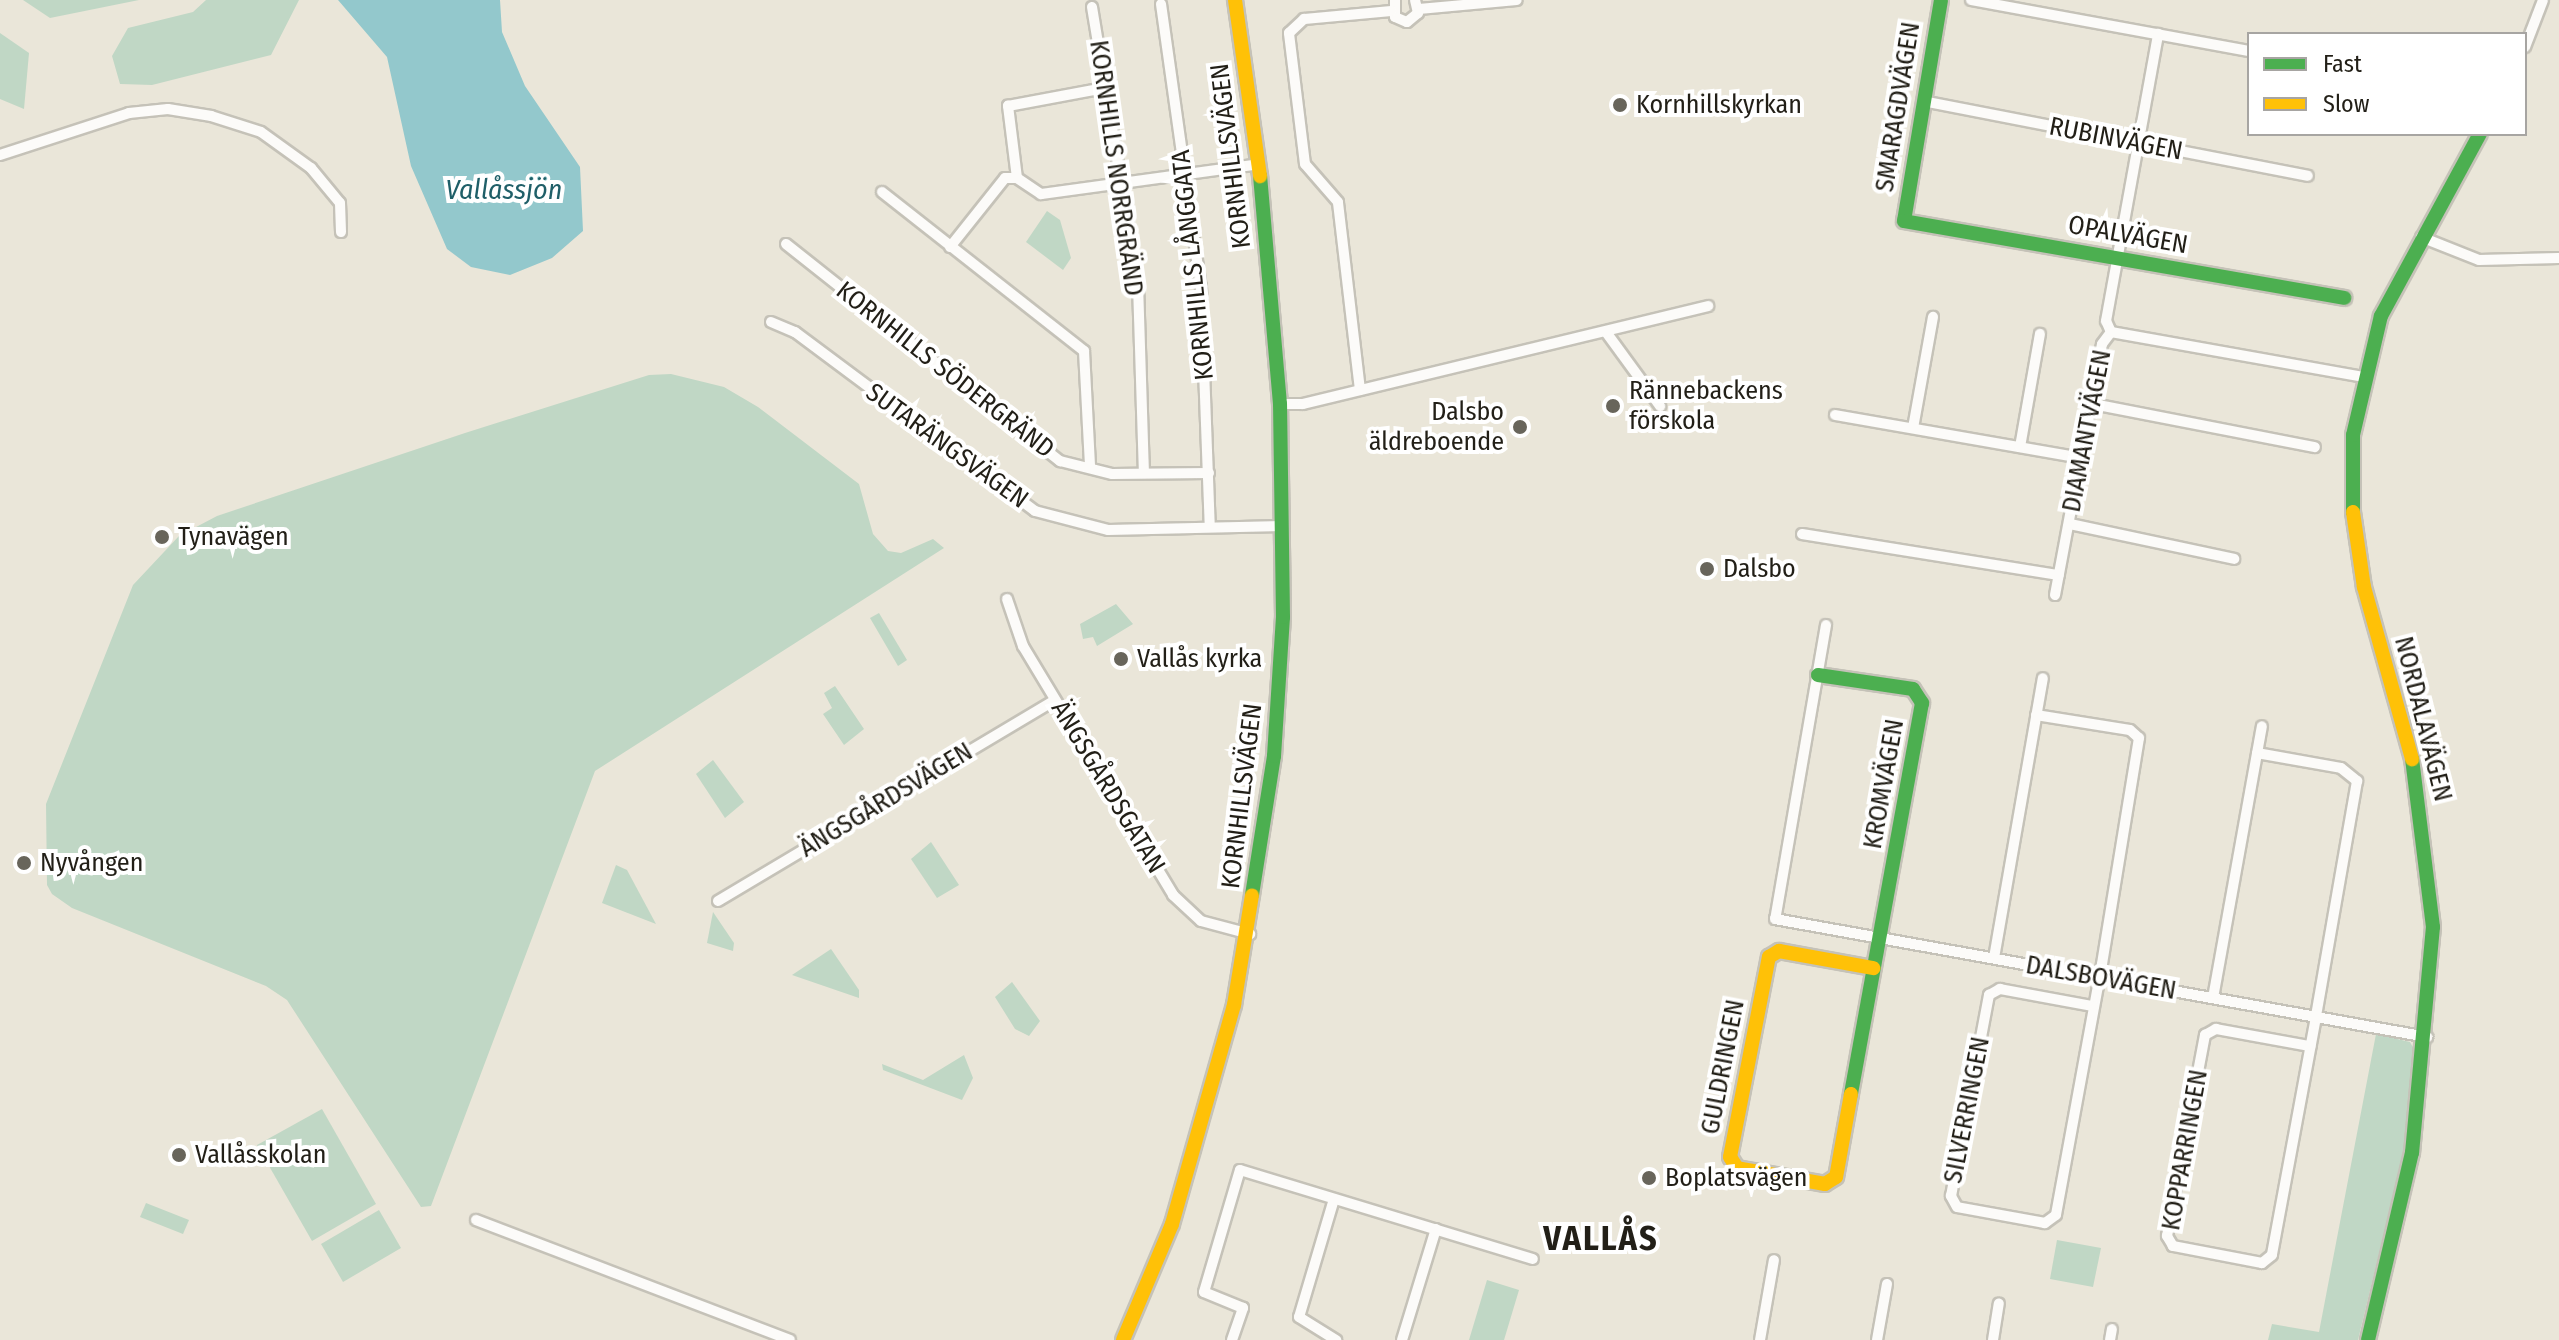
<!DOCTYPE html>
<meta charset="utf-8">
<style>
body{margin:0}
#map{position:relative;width:2559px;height:1340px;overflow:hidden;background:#eae6d9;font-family:"Fira Sans Condensed",sans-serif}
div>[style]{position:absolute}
.green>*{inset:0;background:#c0d7c5}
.water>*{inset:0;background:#93c8cc}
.roads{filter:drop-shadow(2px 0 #c5c2b8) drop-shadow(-2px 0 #c5c2b8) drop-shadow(0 2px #c5c2b8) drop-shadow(0 -2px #c5c2b8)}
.street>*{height:10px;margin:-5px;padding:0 5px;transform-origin:5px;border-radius:5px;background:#fcfbf9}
.fast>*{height:14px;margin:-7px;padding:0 7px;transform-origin:7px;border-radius:7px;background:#4caf50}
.slow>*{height:14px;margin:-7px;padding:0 7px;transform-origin:7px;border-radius:7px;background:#ffc107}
.dots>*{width:22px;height:22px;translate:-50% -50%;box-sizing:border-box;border:4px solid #fff;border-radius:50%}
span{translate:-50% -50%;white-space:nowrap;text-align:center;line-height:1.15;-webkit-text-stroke:8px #fff;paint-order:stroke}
.poi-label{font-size:26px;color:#221f17}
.left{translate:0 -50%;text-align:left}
.right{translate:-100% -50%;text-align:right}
.street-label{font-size:26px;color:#221f17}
.water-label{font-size:28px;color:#1f5f68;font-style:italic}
.district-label{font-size:34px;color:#221f17;font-weight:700;letter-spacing:2px}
.legend{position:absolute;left:2247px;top:32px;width:280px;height:104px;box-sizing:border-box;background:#fff;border:2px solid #a7a5a2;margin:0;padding:10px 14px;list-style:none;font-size:24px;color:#221f17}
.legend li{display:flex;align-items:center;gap:16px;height:40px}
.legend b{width:40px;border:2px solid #a7a5a2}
</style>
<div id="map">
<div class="green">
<i style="clip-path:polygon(23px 0,139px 0,50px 18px)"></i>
<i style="clip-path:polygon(206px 0,299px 0,271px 55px,152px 85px,120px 84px,112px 56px,128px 28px,193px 12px)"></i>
<i style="clip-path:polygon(0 33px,29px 53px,24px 109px,0 99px)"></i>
<i style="clip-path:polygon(1047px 211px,1060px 220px,1071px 258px,1063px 270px,1026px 242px)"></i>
<i style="clip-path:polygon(671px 374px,724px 387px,758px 407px,859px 484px,873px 534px,888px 551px,901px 553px,933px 539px,944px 548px,595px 771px,431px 1206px,421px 1207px,287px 1000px,266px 986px,72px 908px,52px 894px,47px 885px,46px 804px,133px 585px,179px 536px,217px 516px,465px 433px,649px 375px)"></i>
<i style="clip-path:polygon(1116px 604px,1133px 624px,1097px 646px,1093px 637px,1083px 639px,1080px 624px)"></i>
<i style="clip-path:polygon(879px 613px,907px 660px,898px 666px,870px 618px)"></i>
<i style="clip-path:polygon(835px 686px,864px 729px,844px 745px,823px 714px,832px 708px,824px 693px)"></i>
<i style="clip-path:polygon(713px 760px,744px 802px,725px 818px,696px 774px)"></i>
<i style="clip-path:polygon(931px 842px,959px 885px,937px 898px,911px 859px)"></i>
<i style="clip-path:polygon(616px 865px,627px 870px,656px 924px,602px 903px)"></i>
<i style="clip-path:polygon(713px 912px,734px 943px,733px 951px,707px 943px)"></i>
<i style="clip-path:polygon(831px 949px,859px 990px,859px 998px,792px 975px)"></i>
<i style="clip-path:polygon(1012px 982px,1040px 1021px,1029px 1036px,1015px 1029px,995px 997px)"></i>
<i style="clip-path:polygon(2376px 1034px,2410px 1042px,2416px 1053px,2404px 1150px,2358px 1340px,2268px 1340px,2272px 1324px,2319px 1332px)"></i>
<i style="clip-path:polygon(964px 1055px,973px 1078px,962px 1100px,883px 1070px,882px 1064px,923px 1080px)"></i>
<i style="clip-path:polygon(322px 1109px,376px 1204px,312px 1241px,257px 1145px)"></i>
<i style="clip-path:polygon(146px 1203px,189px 1220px,183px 1234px,140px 1217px)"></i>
<i style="clip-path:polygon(379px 1210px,401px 1248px,343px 1282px,321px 1244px)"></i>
<i style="clip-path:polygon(2057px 1240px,2101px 1248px,2093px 1287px,2050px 1279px)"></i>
<i style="clip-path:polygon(1487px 1280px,1519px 1290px,1504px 1340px,1469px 1340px)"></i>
</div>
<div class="water">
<i style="clip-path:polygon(338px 0,500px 0,502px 32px,525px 86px,580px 167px,583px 231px,552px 258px,510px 275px,471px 267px,447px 249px,411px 166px,387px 57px)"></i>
</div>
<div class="roads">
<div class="street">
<i style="left:1395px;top:0;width:17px;rotate:90deg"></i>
<i style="left:1395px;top:17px;width:13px;rotate:23deg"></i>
<i style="left:1407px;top:22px;width:14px;rotate:-39deg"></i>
<i style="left:1418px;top:13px;width:13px;rotate:-103deg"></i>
<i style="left:1971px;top:0;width:283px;rotate:10.4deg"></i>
<i style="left:1161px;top:4px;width:286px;rotate:82deg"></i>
<i style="left:1201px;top:287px;width:240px;rotate:87.9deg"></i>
<i style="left:1092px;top:7px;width:281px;rotate:80.6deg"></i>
<i style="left:1138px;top:284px;width:188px;rotate:88.2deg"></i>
<i style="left:1419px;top:9px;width:98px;rotate:-5.2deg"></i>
<i style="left:2525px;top:47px;width:50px;rotate:-69deg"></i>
<i style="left:1923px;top:101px;width:392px;rotate:11deg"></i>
<i style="left:0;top:155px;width:136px;rotate:-18deg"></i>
<i style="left:129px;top:113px;width:39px;rotate:-6deg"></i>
<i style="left:168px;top:109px;width:44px;rotate:9.2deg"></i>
<i style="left:211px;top:116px;width:52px;rotate:17.7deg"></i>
<i style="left:261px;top:132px;width:62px;rotate:35.8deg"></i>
<i style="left:311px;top:168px;width:45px;rotate:50.4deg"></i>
<i style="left:340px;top:203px;width:29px;rotate:88deg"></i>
<i style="left:1017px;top:178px;width:73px;rotate:-97.1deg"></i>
<i style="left:1008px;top:106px;width:98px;rotate:-10.6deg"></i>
<i style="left:882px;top:192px;width:257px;rotate:38.2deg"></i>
<i style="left:1084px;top:351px;width:116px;rotate:87deg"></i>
<i style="left:2421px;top:237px;width:62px;rotate:21.6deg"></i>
<i style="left:2479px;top:260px;width:80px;rotate:-1.4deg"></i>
<i style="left:786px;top:244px;width:350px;rotate:38.4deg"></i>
<i style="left:1060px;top:461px;width:54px;rotate:14deg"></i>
<i style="left:1112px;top:474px;width:97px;rotate:-0.6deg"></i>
<i style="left:950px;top:247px;width:88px;rotate:-51.4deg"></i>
<i style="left:1005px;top:178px;width:12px"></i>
<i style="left:1017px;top:178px;width:29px;rotate:34deg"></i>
<i style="left:1041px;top:194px;width:220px;rotate:-7.8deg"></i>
<i style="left:771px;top:322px;width:26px;rotate:23deg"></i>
<i style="left:795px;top:332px;width:299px;rotate:36.7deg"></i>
<i style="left:1035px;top:511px;width:75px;rotate:14.6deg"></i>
<i style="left:1108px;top:530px;width:175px;rotate:-1.3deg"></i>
<i style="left:1606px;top:332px;width:92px;rotate:53.9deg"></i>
<i style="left:2111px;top:332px;width:256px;rotate:10.1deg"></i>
<i style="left:1360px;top:390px;width:189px;rotate:-96.7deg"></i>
<i style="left:1338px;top:202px;width:50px;rotate:-131deg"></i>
<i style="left:1305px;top:164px;width:132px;rotate:-97deg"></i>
<i style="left:1289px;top:33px;width:21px;rotate:-43deg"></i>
<i style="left:1304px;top:19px;width:88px;rotate:-5.2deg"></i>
<i style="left:1280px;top:404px;width:23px"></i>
<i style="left:1303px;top:404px;width:417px;rotate:-13.6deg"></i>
<i style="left:2093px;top:404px;width:226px;rotate:11deg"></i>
<i style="left:1835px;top:415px;width:251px;rotate:9.9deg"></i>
<i style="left:1913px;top:428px;width:113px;rotate:-79.8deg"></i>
<i style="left:2020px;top:447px;width:115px;rotate:-80deg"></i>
<i style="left:2070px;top:524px;width:168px;rotate:12deg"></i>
<i style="left:1802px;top:534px;width:260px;rotate:9.1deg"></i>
<i style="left:2055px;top:595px;width:255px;rotate:-79.4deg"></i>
<i style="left:2102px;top:344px;width:15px;rotate:-53deg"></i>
<i style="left:2111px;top:332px;width:12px;rotate:-114deg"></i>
<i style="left:2106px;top:321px;width:292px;rotate:-79.7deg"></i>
<i style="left:1007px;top:599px;width:50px;rotate:71.2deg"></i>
<i style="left:1023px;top:646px;width:291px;rotate:58.9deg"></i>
<i style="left:1173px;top:895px;width:38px;rotate:43deg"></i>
<i style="left:1201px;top:921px;width:51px;rotate:14.9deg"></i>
<i style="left:1826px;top:625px;width:298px;rotate:99.8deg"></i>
<i style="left:1775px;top:919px;width:663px;rotate:10.26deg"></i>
<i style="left:2036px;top:715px;width:95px;rotate:9.1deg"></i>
<i style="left:2130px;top:730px;width:12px;rotate:42deg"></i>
<i style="left:2139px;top:738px;width:229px;rotate:99.3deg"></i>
<i style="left:2102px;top:964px;width:255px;rotate:100.4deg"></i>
<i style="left:2056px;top:1215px;width:14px;rotate:144deg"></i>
<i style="left:2045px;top:1223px;width:89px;rotate:-169.7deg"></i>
<i style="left:1957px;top:1207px;width:13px;rotate:-119deg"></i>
<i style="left:1951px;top:1196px;width:205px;rotate:-79.3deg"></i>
<i style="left:1989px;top:995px;width:13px;rotate:-29deg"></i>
<i style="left:2000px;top:989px;width:95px;rotate:10.4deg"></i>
<i style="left:2257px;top:753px;width:85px;rotate:10.1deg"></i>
<i style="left:2341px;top:768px;width:21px;rotate:39deg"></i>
<i style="left:2357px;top:781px;width:240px;rotate:99.9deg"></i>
<i style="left:2316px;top:1017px;width:242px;rotate:100.5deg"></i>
<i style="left:2272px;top:1255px;width:13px;rotate:141deg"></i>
<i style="left:2262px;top:1263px;width:91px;rotate:-169.2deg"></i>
<i style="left:2173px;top:1246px;width:12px;rotate:-121deg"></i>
<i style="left:2167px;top:1236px;width:205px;rotate:-79.3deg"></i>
<i style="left:2205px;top:1035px;width:13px;rotate:-29deg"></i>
<i style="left:2216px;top:1029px;width:96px;rotate:10.3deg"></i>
<i style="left:718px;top:901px;width:392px;rotate:-30.8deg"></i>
<i style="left:1994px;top:958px;width:284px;rotate:-80.1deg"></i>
<i style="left:2213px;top:998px;width:276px;rotate:-79.8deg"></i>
<i style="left:1334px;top:1199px;width:123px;rotate:106.5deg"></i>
<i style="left:1299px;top:1317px;width:44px;rotate:31.9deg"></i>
<i style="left:476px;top:1220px;width:336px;rotate:20.9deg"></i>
<i style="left:1232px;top:1340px;width:34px;rotate:-71deg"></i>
<i style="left:1243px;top:1308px;width:42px;rotate:-157.7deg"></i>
<i style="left:1204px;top:1292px;width:127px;rotate:-73.6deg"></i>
<i style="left:1240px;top:1170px;width:306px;rotate:16.9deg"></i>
<i style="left:1402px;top:1340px;width:116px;rotate:-73deg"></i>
<i style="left:1760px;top:1340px;width:81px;rotate:-80.1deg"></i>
<i style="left:1877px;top:1340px;width:57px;rotate:-79.9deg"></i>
<i style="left:1993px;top:1340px;width:37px;rotate:-81deg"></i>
<i style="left:2110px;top:1340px;width:11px;rotate:-80deg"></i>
</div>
<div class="fast">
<i style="left:1941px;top:0;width:224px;rotate:99.5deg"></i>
<i style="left:1904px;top:221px;width:447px;rotate:9.9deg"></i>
<i style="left:2353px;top:512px;width:77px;rotate:-90deg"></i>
<i style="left:2353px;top:435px;width:122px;rotate:-76.8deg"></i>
<i style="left:2381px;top:316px;width:207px;rotate:-61.5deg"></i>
<i style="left:1818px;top:675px;width:96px;rotate:8.4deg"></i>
<i style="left:1913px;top:689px;width:17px;rotate:57deg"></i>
<i style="left:1922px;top:703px;width:397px;rotate:100.3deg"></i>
<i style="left:1252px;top:895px;width:141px;rotate:-81deg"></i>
<i style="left:1274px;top:756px;width:139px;rotate:-86.3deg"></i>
<i style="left:1283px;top:617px;width:213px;rotate:-90.8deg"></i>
<i style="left:1280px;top:404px;width:229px;rotate:-95deg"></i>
<i style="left:2368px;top:1340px;width:192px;rotate:-76.8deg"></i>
<i style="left:2412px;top:1153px;width:227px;rotate:-84.7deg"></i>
<i style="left:2433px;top:927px;width:169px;rotate:-97.1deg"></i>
</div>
<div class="slow">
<i style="left:1235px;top:0;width:178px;rotate:81.9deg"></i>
<i style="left:2353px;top:512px;width:76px;rotate:81.7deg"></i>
<i style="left:2364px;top:587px;width:179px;rotate:74.4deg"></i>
<i style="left:1851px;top:1094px;width:84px;rotate:100.2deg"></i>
<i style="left:1836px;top:1177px;width:13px;rotate:148deg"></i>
<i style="left:1825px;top:1184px;width:89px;rotate:-169.7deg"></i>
<i style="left:1737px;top:1168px;width:13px;rotate:-122deg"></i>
<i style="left:1730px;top:1157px;width:204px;rotate:-79deg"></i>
<i style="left:1769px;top:957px;width:12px;rotate:-31deg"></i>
<i style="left:1779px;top:951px;width:96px;rotate:10.3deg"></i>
<i style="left:1123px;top:1340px;width:126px;rotate:-67.1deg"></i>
<i style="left:1172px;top:1224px;width:228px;rotate:-74.2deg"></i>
<i style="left:1234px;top:1005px;width:111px;rotate:-80.7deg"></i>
</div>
</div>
<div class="dots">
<i style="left:1620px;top:105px;background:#68655b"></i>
<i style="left:1613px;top:406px;background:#68655b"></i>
<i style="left:1520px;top:427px;background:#68655b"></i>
<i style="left:162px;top:537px;background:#68655b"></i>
<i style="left:1707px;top:569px;background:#68655b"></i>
<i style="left:1121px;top:659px;background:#68655b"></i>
<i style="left:24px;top:863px;background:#68655b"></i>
<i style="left:179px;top:1155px;background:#68655b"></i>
<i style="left:1649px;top:1178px;background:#68655b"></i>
</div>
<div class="poi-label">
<span class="left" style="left:1636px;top:105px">Kornhillskyrkan</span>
<span class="left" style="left:1629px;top:406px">Rännebackens<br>förskola</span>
<span class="right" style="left:1504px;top:427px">Dalsbo<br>äldreboende</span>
<span class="left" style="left:178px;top:537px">Tynavägen</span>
<span class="left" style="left:1723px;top:569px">Dalsbo</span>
<span class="left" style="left:1137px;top:659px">Vallås kyrka</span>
<span class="left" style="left:40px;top:863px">Nyvången</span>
<span class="left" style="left:195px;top:1155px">Vallåsskolan</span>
<span class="left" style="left:1665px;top:1178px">Boplatsvägen</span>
</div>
<div class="street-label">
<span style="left:1898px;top:107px;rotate:-81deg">SMARAGDVÄGEN</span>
<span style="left:2116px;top:139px;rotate:11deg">RUBINVÄGEN</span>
<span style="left:1231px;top:156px;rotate:-97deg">KORNHILLSVÄGEN</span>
<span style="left:1116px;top:168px;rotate:82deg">KORNHILLS NORRGRÄND</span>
<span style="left:2128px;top:235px;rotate:10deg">OPALVÄGEN</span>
<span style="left:1193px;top:265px;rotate:-96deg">KORNHILLS LÅNGGATA</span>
<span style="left:945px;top:370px;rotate:38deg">KORNHILLS SÖDERGRÄND</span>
<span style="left:2087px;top:431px;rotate:-79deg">DIAMANTVÄGEN</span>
<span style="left:947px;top:446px;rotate:36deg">SUTARÄNGSVÄGEN</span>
<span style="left:2423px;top:719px;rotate:76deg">NORDALAVÄGEN</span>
<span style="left:1884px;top:784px;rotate:-80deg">KROMVÄGEN</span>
<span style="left:1108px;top:787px;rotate:59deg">ÄNGSGÅRDSGATAN</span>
<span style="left:1242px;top:796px;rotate:-83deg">KORNHILLSVÄGEN</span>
<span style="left:886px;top:800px;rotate:-31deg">ÄNGSGÅRDSVÄGEN</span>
<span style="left:2101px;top:978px;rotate:10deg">DALSBOVÄGEN</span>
<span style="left:1723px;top:1067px;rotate:-79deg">GULDRINGEN</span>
<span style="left:1967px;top:1110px;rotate:-79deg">SILVERRINGEN</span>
<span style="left:2185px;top:1150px;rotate:-80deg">KOPPARRINGEN</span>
</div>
<div class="water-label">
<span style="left:504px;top:190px">Vallåssjön</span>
</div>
<div class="district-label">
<span style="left:1601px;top:1239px">VALLÅS</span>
</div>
<ul class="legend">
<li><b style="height:10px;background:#4caf50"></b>Fast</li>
<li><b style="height:10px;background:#ffc107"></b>Slow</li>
</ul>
</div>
